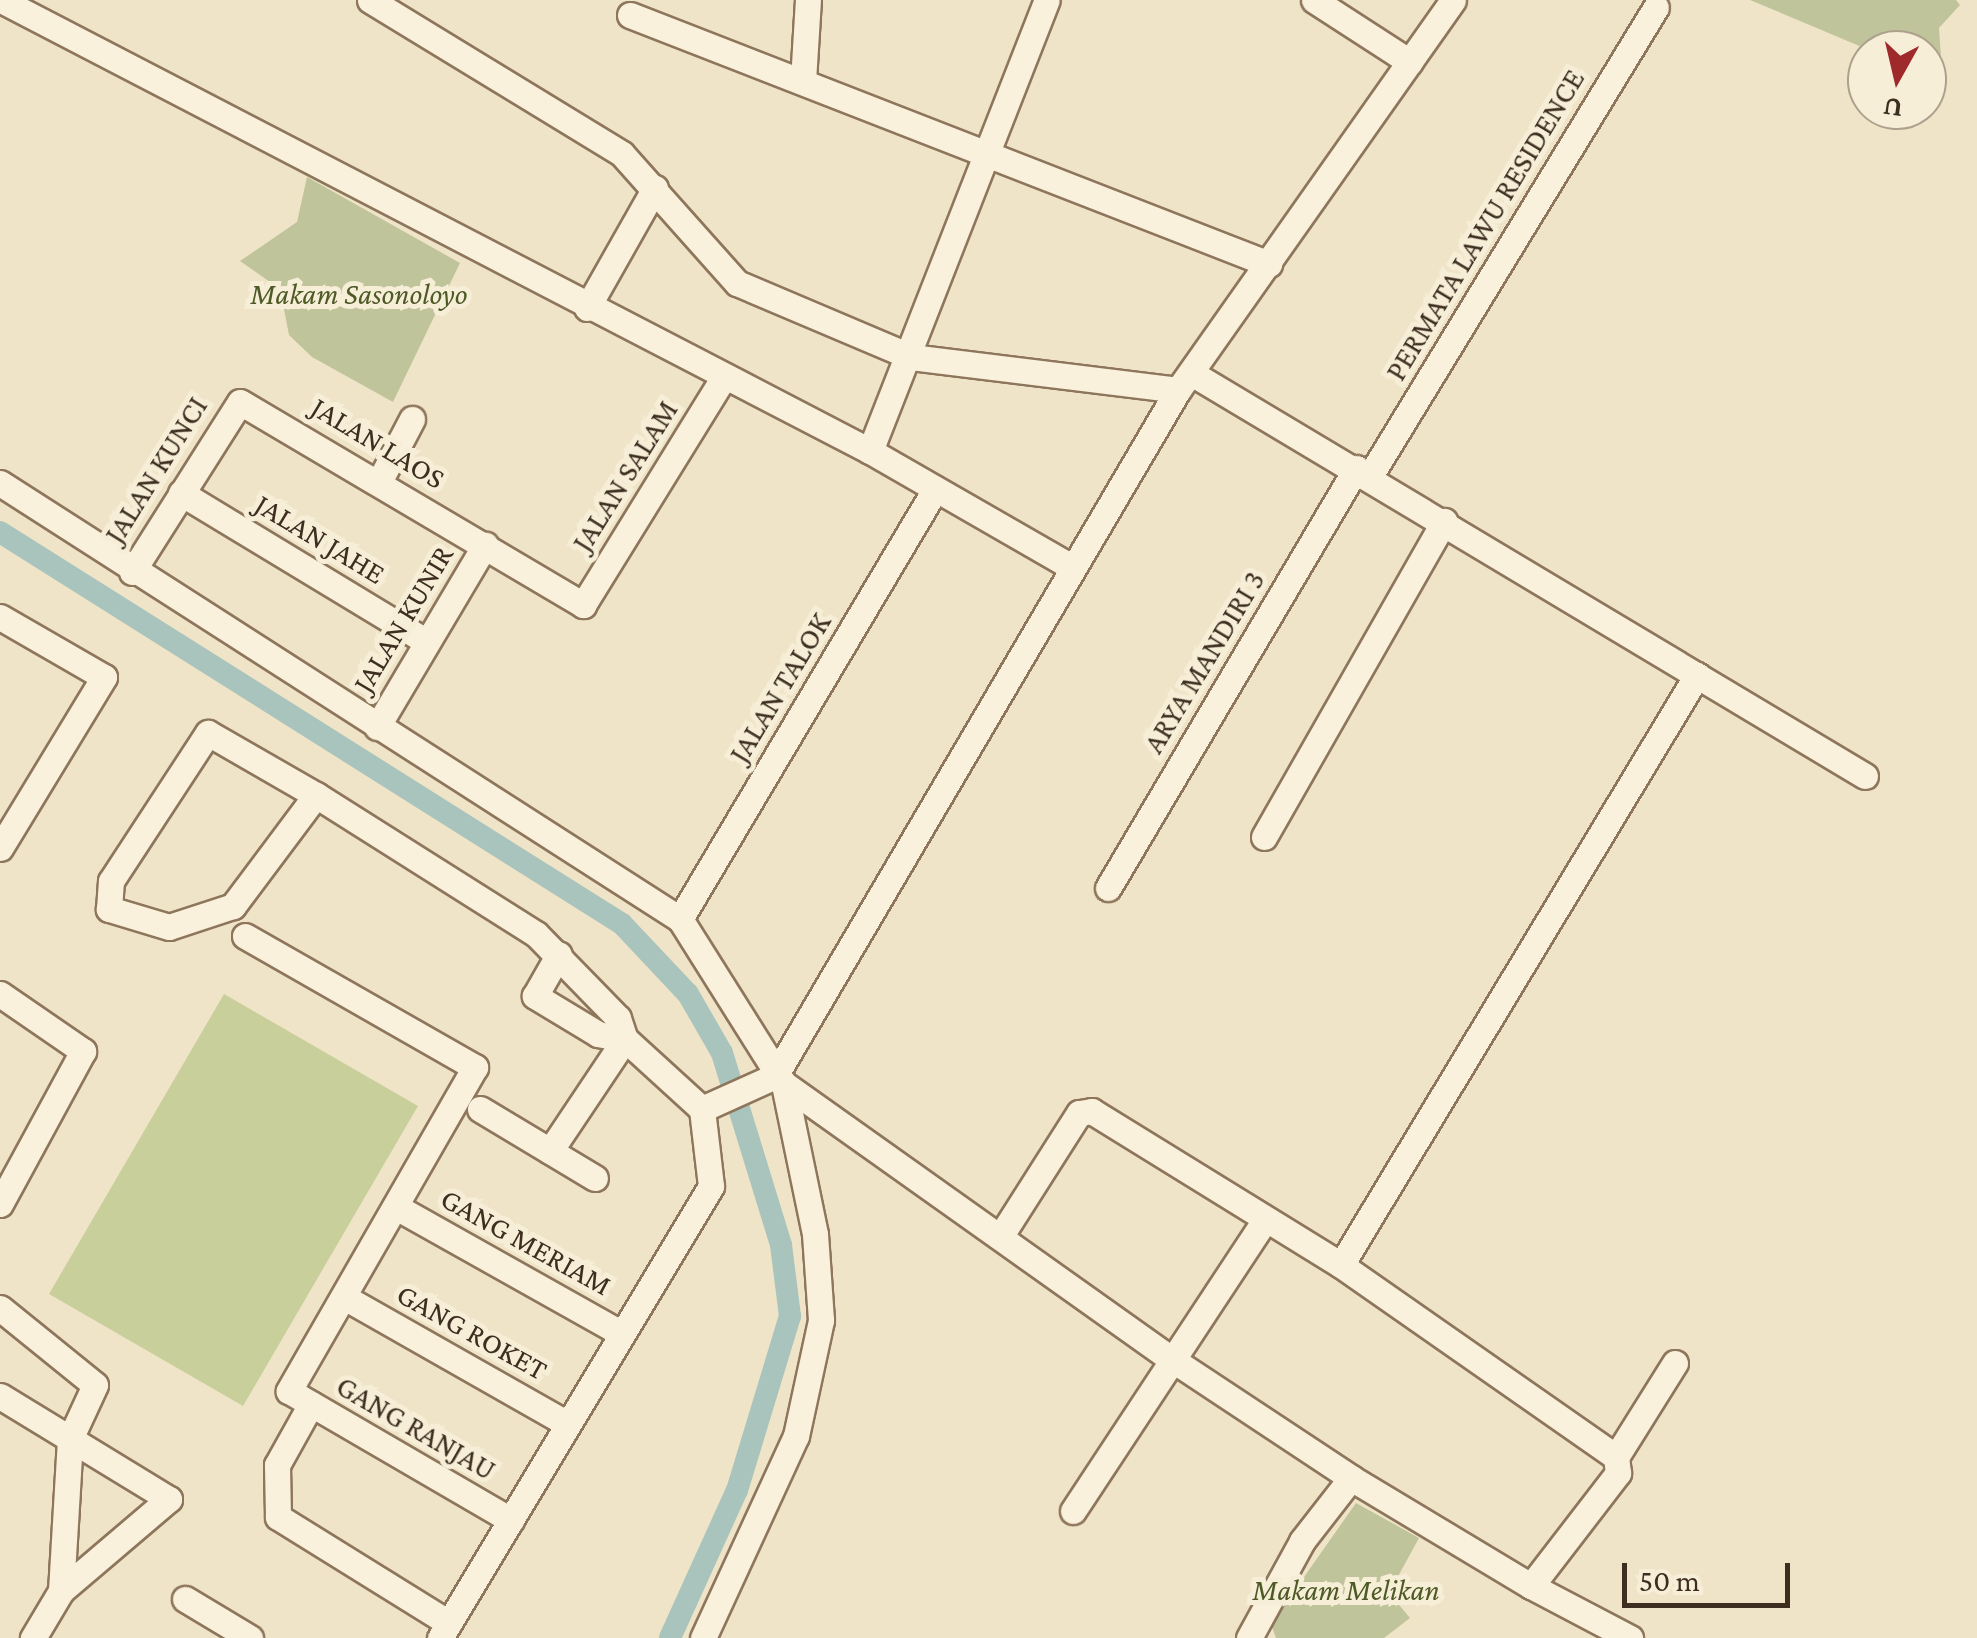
<!DOCTYPE html>
<style>
body{margin:0}
#map{position:relative;width:1977px;height:1638px;overflow:hidden;background:#f0e4c8;font-family:"Crimson Pro",serif}
div>[style]{position:absolute}
.green>*{inset:0;background:#c9cf9b}
.cemetery>*{inset:0;background:#bfc49a}
.canal>*{height:22px;margin:-11px;padding:0 11px;transform-origin:11px;border-radius:11px;background:#a9c4bc}
.roads{filter:drop-shadow(2px 0 #8d765c) drop-shadow(-2px 0 #8d765c) drop-shadow(0 2px #8d765c) drop-shadow(0 -2px #8d765c)}
.minor>*{height:25px;margin:-12.5px;padding:0 12.5px;transform-origin:12.5px;border-radius:12.5px;background:#faf1dc}
span{translate:-50% -50%;white-space:nowrap;text-align:center;line-height:1.15;-webkit-text-stroke:10px #f7eed8;paint-order:stroke}
.street-label{font-size:30px;color:#3d2e20}
.park-label{font-size:30px;color:#4d5a26;font-style:italic}
.north{position:absolute;left:1847px;top:30px;width:100px;height:100px;box-sizing:border-box;background:#f7eed8;border:2px solid #ada18e;border-radius:50%;rotate:188deg;font-size:28px;font-weight:700;line-height:40px;text-align:center;color:#3d2e20}
.north::after{content:'';display:block;margin:auto;width:35px;height:45px;background:#9e2a2b;clip-path:polygon(50% 0,100% 100%,50% 72%,0 100%)}
.scale{position:absolute;left:1622px;top:1563px;width:168px;height:45px;box-sizing:border-box;border:5px solid #3d2e20;border-top:0;padding-left:12px;font-size:30px;line-height:35px;white-space:nowrap;color:#3d2e20;-webkit-text-stroke:8px #f7eed8;paint-order:stroke}
</style>
<div id="map">
<div class="green">
<i style="clip-path:polygon(224px 994px,418px 1106px,243px 1406px,49px 1294px)"></i>
</div>
<div class="cemetery">
<i style="clip-path:polygon(1750px 0,1956px 0,1960px 5px,1939px 28px,1941px 57px,1928px 58px,1927px 50px,1869px 50px)"></i>
<i style="clip-path:polygon(307px 177px,460px 263px,393px 402px,312px 357px,289px 335px,280px 289px,240px 261px,297px 222px)"></i>
<i style="clip-path:polygon(1356px 1503px,1419px 1538px,1389px 1593px,1410px 1618px,1384px 1638px,1276px 1638px,1271px 1624px)"></i>
</div>
<div class="canal">
<i style="left:0;top:532px;width:735px;rotate:32.22deg"></i>
<i style="left:622px;top:924px;width:96px;rotate:46.7deg"></i>
<i style="left:688px;top:994px;width:68px;rotate:60deg"></i>
<i style="left:722px;top:1053px;width:201px;rotate:72.9deg"></i>
<i style="left:781px;top:1245px;width:72px;rotate:82.8deg"></i>
<i style="left:790px;top:1316px;width:182px;rotate:106.9deg"></i>
<i style="left:737px;top:1490px;width:162px;rotate:114.4deg"></i>
</div>
<div class="roads">
<div class="minor">
<i style="left:1px;top:0;width:979px;rotate:27.43deg"></i>
<i style="left:870px;top:451px;width:233px;rotate:29.9deg"></i>
<i style="left:370px;top:0;width:295px;rotate:31.4deg"></i>
<i style="left:622px;top:154px;width:173px;rotate:48.3deg"></i>
<i style="left:737px;top:283px;width:189px;rotate:23deg"></i>
<i style="left:911px;top:357px;width:269px;rotate:7deg"></i>
<i style="left:1314px;top:0;width:114px;rotate:32.9deg"></i>
<i style="left:630px;top:15px;width:686px;rotate:21.29deg"></i>
<i style="left:803px;top:81px;width:81px;rotate:-86.5deg"></i>
<i style="left:587px;top:308px;width:138px;rotate:-60.5deg"></i>
<i style="left:1193px;top:374px;width:783px;rotate:30.89deg"></i>
<i style="left:870px;top:451px;width:484px;rotate:-68.6deg"></i>
<i style="left:1370px;top:476px;width:549px;rotate:-58.62deg"></i>
<i style="left:380px;top:480px;width:69px;rotate:-62.3deg"></i>
<i style="left:0;top:483px;width:808px;rotate:32.67deg"></i>
<i style="left:680px;top:919px;width:195px;rotate:57.8deg"></i>
<i style="left:784px;top:1084px;width:477px;rotate:35.4deg"></i>
<i style="left:1173px;top:1360px;width:214px;rotate:33.5deg"></i>
<i style="left:1351px;top:1478px;width:210px;rotate:31deg"></i>
<i style="left:1531px;top:1586px;width:143px;rotate:-52.4deg"></i>
<i style="left:1618px;top:1473px;width:16px;rotate:-97deg"></i>
<i style="left:1616px;top:1457px;width:335px;rotate:-145.1deg"></i>
<i style="left:1341px;top:1265px;width:293px;rotate:-148.3deg"></i>
<i style="left:1092px;top:1111px;width:13px;rotate:171deg"></i>
<i style="left:1079px;top:1113px;width:147px;rotate:122.5deg"></i>
<i style="left:181px;top:493px;width:285px;rotate:31.2deg"></i>
<i style="left:132px;top:572px;width:201px;rotate:-57.6deg"></i>
<i style="left:240px;top:402px;width:399px;rotate:30.6deg"></i>
<i style="left:583px;top:605px;width:264px;rotate:-58.3deg"></i>
<i style="left:0;top:617px;width:120px;rotate:30deg"></i>
<i style="left:104px;top:677px;width:200px;rotate:121.3deg"></i>
<i style="left:377px;top:727px;width:212px;rotate:-59.3deg"></i>
<i style="left:316px;top:795px;width:139px;rotate:126.8deg"></i>
<i style="left:233px;top:906px;width:67px;rotate:161.8deg"></i>
<i style="left:169px;top:927px;width:63px;rotate:-163.3deg"></i>
<i style="left:109px;top:909px;width:28px;rotate:-86deg"></i>
<i style="left:111px;top:881px;width:177px;rotate:-56.8deg"></i>
<i style="left:208px;top:733px;width:125px;rotate:29.9deg"></i>
<i style="left:316px;top:795px;width:260px;rotate:32.3deg"></i>
<i style="left:536px;top:934px;width:117px;rotate:45.7deg"></i>
<i style="left:618px;top:1018px;width:22px;rotate:72deg"></i>
<i style="left:625px;top:1039px;width:104px;rotate:42.3deg"></i>
<i style="left:1264px;top:837px;width:364px;rotate:-60.3deg"></i>
<i style="left:1108px;top:888px;width:488px;rotate:-59.4deg"></i>
<i style="left:680px;top:919px;width:500px;rotate:-59.3deg"></i>
<i style="left:245px;top:936px;width:265px;rotate:29.7deg"></i>
<i style="left:475px;top:1067px;width:374px;rotate:119.9deg"></i>
<i style="left:289px;top:1391px;width:257px;rotate:30.2deg"></i>
<i style="left:0;top:994px;width:101px;rotate:34.5deg"></i>
<i style="left:83px;top:1051px;width:174px;rotate:118.5deg"></i>
<i style="left:480px;top:1109px;width:134px;rotate:31deg"></i>
<i style="left:550px;top:1151px;width:135px;rotate:-56.2deg"></i>
<i style="left:625px;top:1039px;width:27px;rotate:-170deg"></i>
<i style="left:598px;top:1034px;width:74px;rotate:-148.9deg"></i>
<i style="left:535px;top:996px;width:48px;rotate:-60.3deg"></i>
<i style="left:398px;top:1208px;width:256px;rotate:29.3deg"></i>
<i style="left:1341px;top:1265px;width:689px;rotate:-58.89deg"></i>
<i style="left:344px;top:1297px;width:257px;rotate:29.6deg"></i>
<i style="left:0;top:1308px;width:122px;rotate:39deg"></i>
<i style="left:95px;top:1385px;width:60px;rotate:114.8deg"></i>
<i style="left:70px;top:1439px;width:152px;rotate:93.4deg"></i>
<i style="left:0;top:1396px;width:198px;rotate:31.4deg"></i>
<i style="left:169px;top:1499px;width:142px;rotate:139.6deg"></i>
<i style="left:61px;top:1591px;width:55px;rotate:120.8deg"></i>
<i style="left:311px;top:1404px;width:70px;rotate:119.1deg"></i>
<i style="left:277px;top:1465px;width:52px;rotate:88.9deg"></i>
<i style="left:278px;top:1517px;width:201px;rotate:31.8deg"></i>
<i style="left:1616px;top:1457px;width:111px;rotate:-57.9deg"></i>
<i style="left:1073px;top:1511px;width:347px;rotate:-56.6deg"></i>
<i style="left:1531px;top:1586px;width:112px;rotate:27.7deg"></i>
<i style="left:185px;top:1599px;width:76px;rotate:31deg"></i>
<i style="left:440px;top:1638px;width:527px;rotate:-59.05deg"></i>
<i style="left:711px;top:1186px;width:78px;rotate:-96.7deg"></i>
<i style="left:702px;top:1109px;width:80px;rotate:-24.3deg"></i>
<i style="left:775px;top:1076px;width:796px;rotate:-59.57deg"></i>
<i style="left:1178px;top:390px;width:477px;rotate:-54.8deg"></i>
<i style="left:703px;top:1638px;width:222px;rotate:-65.3deg"></i>
<i style="left:796px;top:1436px;width:119px;rotate:-77.8deg"></i>
<i style="left:821px;top:1320px;width:86px;rotate:-94deg"></i>
<i style="left:815px;top:1234px;width:153px;rotate:-101.7deg"></i>
<i style="left:1249px;top:1638px;width:111px;rotate:-61.3deg"></i>
<i style="left:1302px;top:1541px;width:80px;rotate:-52.1deg"></i>
</div>
</div>
<div class="street-label">
<span style="left:1485px;top:225px;rotate:-59deg">PERMATA LAWU RESIDENCE</span>
<span style="left:378px;top:443px;rotate:31deg">JALAN LAOS</span>
<span style="left:156px;top:470px;rotate:-58deg">JALAN KUNCI</span>
<span style="left:625px;top:476px;rotate:-58deg">JALAN SALAM</span>
<span style="left:320px;top:539px;rotate:31deg">JALAN JAHE</span>
<span style="left:403px;top:619px;rotate:-59deg">JALAN KUNIR</span>
<span style="left:1204px;top:662px;rotate:-59deg">ARYA MANDIRI 3</span>
<span style="left:780px;top:688px;rotate:-59deg">JALAN TALOK</span>
<span style="left:526px;top:1242px;rotate:29deg">GANG MERIAM</span>
<span style="left:472px;top:1332px;rotate:29deg">GANG ROKET</span>
<span style="left:416px;top:1428px;rotate:30deg">GANG RANJAU</span>
</div>
<div class="park-label">
<span style="left:359px;top:294px">Makam Sasonoloyo</span>
<span style="left:1346px;top:1590px">Makam Melikan</span>
</div>
<div class="north">U</div>
<div class="scale">50 m</div>
</div>
